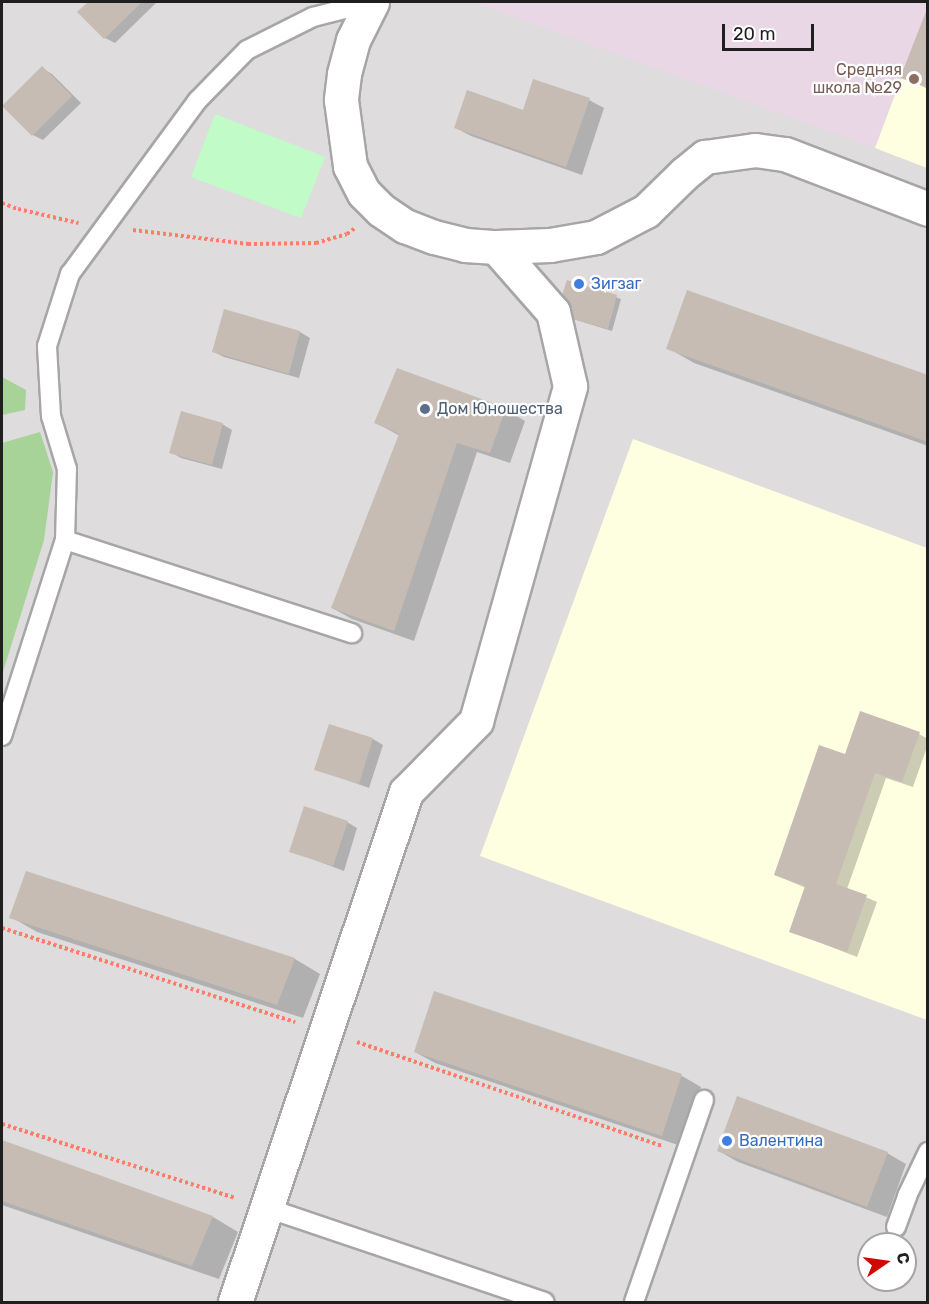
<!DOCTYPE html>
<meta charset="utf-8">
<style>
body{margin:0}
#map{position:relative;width:929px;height:1304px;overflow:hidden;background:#f1ede5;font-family:Rubik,sans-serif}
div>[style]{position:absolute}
.residential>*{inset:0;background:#dedcdc}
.industrial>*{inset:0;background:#ead7e6}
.education>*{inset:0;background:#feffe0}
.forest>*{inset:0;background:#a7d298}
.park>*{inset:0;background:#c1fcc8}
.shadow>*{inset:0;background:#0003}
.building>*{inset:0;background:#c6bcb4}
.path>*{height:4px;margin-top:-2px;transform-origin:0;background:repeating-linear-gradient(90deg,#ff7d68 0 3px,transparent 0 6px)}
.roads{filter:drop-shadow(2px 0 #a6a6a6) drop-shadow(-2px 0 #a6a6a6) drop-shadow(0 2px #a6a6a6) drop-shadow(0 -2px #a6a6a6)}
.service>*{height:18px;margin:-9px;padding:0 9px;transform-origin:9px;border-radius:9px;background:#fff}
.minor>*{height:33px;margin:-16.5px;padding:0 16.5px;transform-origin:16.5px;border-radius:16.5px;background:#fff}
.tertiary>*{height:33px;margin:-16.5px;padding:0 16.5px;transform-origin:16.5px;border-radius:16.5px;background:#fff}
.dots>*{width:16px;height:16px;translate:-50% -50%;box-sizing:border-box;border:3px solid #fff;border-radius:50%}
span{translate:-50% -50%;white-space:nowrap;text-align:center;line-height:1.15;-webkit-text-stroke:4.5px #fff;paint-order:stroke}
.education-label{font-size:16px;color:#785e54}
.right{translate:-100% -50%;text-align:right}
.shop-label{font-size:16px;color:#366cbe}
.left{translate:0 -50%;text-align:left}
.service-label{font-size:16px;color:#4e5e75}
.frame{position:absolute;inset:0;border:3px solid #1f1f1f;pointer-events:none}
.north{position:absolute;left:857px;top:1232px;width:60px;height:60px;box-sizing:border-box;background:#fff;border:2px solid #a5a5a5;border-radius:50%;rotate:77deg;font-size:16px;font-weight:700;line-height:24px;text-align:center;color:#1f1f1f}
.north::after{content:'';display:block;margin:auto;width:21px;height:27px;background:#cf0800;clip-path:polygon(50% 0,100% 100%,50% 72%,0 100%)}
.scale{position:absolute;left:722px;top:24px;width:92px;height:27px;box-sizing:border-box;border:3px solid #1f1f1f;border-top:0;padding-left:8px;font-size:18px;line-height:21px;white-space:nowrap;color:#1f1f1f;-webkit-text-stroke:4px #fff;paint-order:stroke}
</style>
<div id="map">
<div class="residential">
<i style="clip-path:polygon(evenodd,2px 2px,927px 2px,927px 1302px,2px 1302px,2px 2px,869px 1244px,905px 1244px,905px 1280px,869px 1280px,869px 1244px)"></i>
</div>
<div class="industrial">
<i style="clip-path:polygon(473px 2px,927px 2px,928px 6px,875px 148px)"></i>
</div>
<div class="education">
<i style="clip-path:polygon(927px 10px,927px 168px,875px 148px)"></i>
<i style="clip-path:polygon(633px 439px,927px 548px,927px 1020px,480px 856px)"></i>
</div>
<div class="forest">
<i style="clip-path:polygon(2px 377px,26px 390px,25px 410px,2px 415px)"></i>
<i style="clip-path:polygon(40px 432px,53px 472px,44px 540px,2px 675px,2px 443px)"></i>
</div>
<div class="park">
<i style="clip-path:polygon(215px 114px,325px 157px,301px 218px,191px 177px)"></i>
</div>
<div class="shadow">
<i style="clip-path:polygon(90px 2px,157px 2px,115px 43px,105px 38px,79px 12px)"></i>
<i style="clip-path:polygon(928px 12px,928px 89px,902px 77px)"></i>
<i style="clip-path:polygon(42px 68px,52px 74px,81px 103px,43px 140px,33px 135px,5px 106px)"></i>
<i style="clip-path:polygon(589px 100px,604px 108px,582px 175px,471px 136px,456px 128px)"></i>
<i style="clip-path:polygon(568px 281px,621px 299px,612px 331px,563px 316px)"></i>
<i style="clip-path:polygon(300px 332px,310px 338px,299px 378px,224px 357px,214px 352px)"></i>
<i style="clip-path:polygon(668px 348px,928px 377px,928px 446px,694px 363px)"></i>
<i style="clip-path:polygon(505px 409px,525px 421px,510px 463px,477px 452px,414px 641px,352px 619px,332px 608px,400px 436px,376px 423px)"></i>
<i style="clip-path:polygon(222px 424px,232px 430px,222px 469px,181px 458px,171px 452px)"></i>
<i style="clip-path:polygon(919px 734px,928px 739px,928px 744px,913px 787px,886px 778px,847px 889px,877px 902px,857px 957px,790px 931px,806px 888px,775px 875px,846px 756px)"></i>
<i style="clip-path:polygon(373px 739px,383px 745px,369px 788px,316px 769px)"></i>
<i style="clip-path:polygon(347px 822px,357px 828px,344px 871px,291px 851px)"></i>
<i style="clip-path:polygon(26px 872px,295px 959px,320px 974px,303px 1018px,37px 932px,11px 917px)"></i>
<i style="clip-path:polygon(435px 993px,682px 1076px,701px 1087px,681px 1146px,435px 1063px,415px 1052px)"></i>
<i style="clip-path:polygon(2px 1142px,213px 1217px,238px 1232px,219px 1279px,2px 1205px)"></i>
<i style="clip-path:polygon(719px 1151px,887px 1153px,906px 1164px,887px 1217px,738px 1162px)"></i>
</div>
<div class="building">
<i style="clip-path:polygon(88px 2px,142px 2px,104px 39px,77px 12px)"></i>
<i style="clip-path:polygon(927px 9px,928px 9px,928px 87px,900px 78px)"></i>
<i style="clip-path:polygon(42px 66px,72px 96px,32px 136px,2px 106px)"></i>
<i style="clip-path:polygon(533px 79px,590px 98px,566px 167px,454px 128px,467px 90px,523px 110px)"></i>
<i style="clip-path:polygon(567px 280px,617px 295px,608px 329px,556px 314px)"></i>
<i style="clip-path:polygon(687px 290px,928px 375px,928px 442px,666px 349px)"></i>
<i style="clip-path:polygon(224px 309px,300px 331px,289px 374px,212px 352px)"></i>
<i style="clip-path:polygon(397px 368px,506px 408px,490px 453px,457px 443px,394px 631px,331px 608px,399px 434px,374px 423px)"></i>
<i style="clip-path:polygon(181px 411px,223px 423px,212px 465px,169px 453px)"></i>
<i style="clip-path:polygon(860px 711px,920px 732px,902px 782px,875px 773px,836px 884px,867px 895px,847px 952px,789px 932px,805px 886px,774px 875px,819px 745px,845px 754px)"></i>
<i style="clip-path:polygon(329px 724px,373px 738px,359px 784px,314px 770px)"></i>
<i style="clip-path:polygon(304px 806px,348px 821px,333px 866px,289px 852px)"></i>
<i style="clip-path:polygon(26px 871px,295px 958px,277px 1005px,9px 918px)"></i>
<i style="clip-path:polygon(434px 991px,682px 1074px,662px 1136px,414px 1052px)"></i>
<i style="clip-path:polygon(737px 1096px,888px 1152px,867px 1207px,717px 1151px)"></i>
<i style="clip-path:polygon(2px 1140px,213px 1216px,192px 1266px,2px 1201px)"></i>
</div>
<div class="path">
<i style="left:2px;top:203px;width:17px;rotate:21deg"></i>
<i style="left:18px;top:209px;width:62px;rotate:13.1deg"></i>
<i style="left:133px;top:230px;width:116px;rotate:6.9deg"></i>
<i style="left:248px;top:244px;width:68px;rotate:-0.8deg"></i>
<i style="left:316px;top:243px;width:32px;rotate:-16deg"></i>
<i style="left:347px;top:234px;width:10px;rotate:-37deg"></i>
<i style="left:2px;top:928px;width:308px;rotate:17.8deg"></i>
<i style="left:357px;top:1042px;width:322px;rotate:18.8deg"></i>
<i style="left:2px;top:1124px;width:244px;rotate:17.6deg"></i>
</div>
<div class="roads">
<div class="service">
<i style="left:65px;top:540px;width:302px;rotate:18deg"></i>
<i style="left:2px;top:736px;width:206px;rotate:-72.2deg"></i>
<i style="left:65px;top:540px;width:71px;rotate:-88.4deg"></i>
<i style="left:67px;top:469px;width:55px;rotate:-106.8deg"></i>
<i style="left:51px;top:416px;width:70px;rotate:-93.3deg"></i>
<i style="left:47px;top:346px;width:76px;rotate:-72.3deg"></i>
<i style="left:70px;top:274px;width:215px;rotate:-53.7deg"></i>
<i style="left:197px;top:101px;width:71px;rotate:-45.6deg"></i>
<i style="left:247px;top:50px;width:74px;rotate:-26.6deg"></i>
<i style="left:313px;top:17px;width:61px;rotate:-14.3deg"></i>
<i style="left:267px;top:1208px;width:293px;rotate:18.7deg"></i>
<i style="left:896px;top:1227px;width:33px;rotate:-70deg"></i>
<i style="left:907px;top:1196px;width:49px;rotate:-64.5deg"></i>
<i style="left:634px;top:1302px;width:214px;rotate:-70.9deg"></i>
</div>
<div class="minor">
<i style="left:235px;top:1302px;width:538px;rotate:-71.46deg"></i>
<i style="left:406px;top:792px;width:100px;rotate:-45.4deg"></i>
<i style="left:476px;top:721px;width:348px;rotate:-74.3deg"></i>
<i style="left:570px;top:386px;width:76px;rotate:-102.9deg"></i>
<i style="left:553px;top:312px;width:86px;rotate:-131.2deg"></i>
</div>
<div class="tertiary">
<i style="left:372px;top:2px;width:42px;rotate:116.6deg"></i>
<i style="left:353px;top:40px;width:35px;rotate:105deg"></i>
<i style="left:344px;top:74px;width:26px;rotate:97deg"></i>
<i style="left:341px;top:100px;width:67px;rotate:82.2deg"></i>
<i style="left:350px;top:166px;width:30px;rotate:63deg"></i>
<i style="left:364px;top:193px;width:24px;rotate:45deg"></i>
<i style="left:381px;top:210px;width:29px;rotate:34deg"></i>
<i style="left:405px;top:226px;width:31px;rotate:21deg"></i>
<i style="left:434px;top:237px;width:32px;rotate:14deg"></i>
<i style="left:465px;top:245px;width:31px;rotate:4deg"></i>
<i style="left:496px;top:247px;width:54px;rotate:-2.1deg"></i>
<i style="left:550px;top:245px;width:47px;rotate:-9.9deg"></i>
<i style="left:596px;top:237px;width:56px;rotate:-27.5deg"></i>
<i style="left:646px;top:211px;width:54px;rotate:-44.3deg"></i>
<i style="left:685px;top:173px;width:26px;rotate:-39deg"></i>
<i style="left:705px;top:157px;width:50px;rotate:-8deg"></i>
<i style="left:755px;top:150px;width:30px;rotate:8deg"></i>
<i style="left:785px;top:154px;width:153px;rotate:21deg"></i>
</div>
</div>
<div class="dots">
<i style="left:914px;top:79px;background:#8d6e63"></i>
<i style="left:579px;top:284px;background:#3f7fe0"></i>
<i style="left:425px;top:409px;background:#5c6f8a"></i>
<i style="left:727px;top:1141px;background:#3f7fe0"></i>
</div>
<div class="education-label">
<span class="right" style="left:902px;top:79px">Средняя<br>школа №29</span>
</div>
<div class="shop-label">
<span class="left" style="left:591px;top:284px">Зигзаг</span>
<span class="left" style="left:739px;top:1141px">Валентина</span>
</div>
<div class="service-label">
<span class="left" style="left:437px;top:409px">Дом Юношества</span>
</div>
<div class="frame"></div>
<div class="north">С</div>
<div class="scale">20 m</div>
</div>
